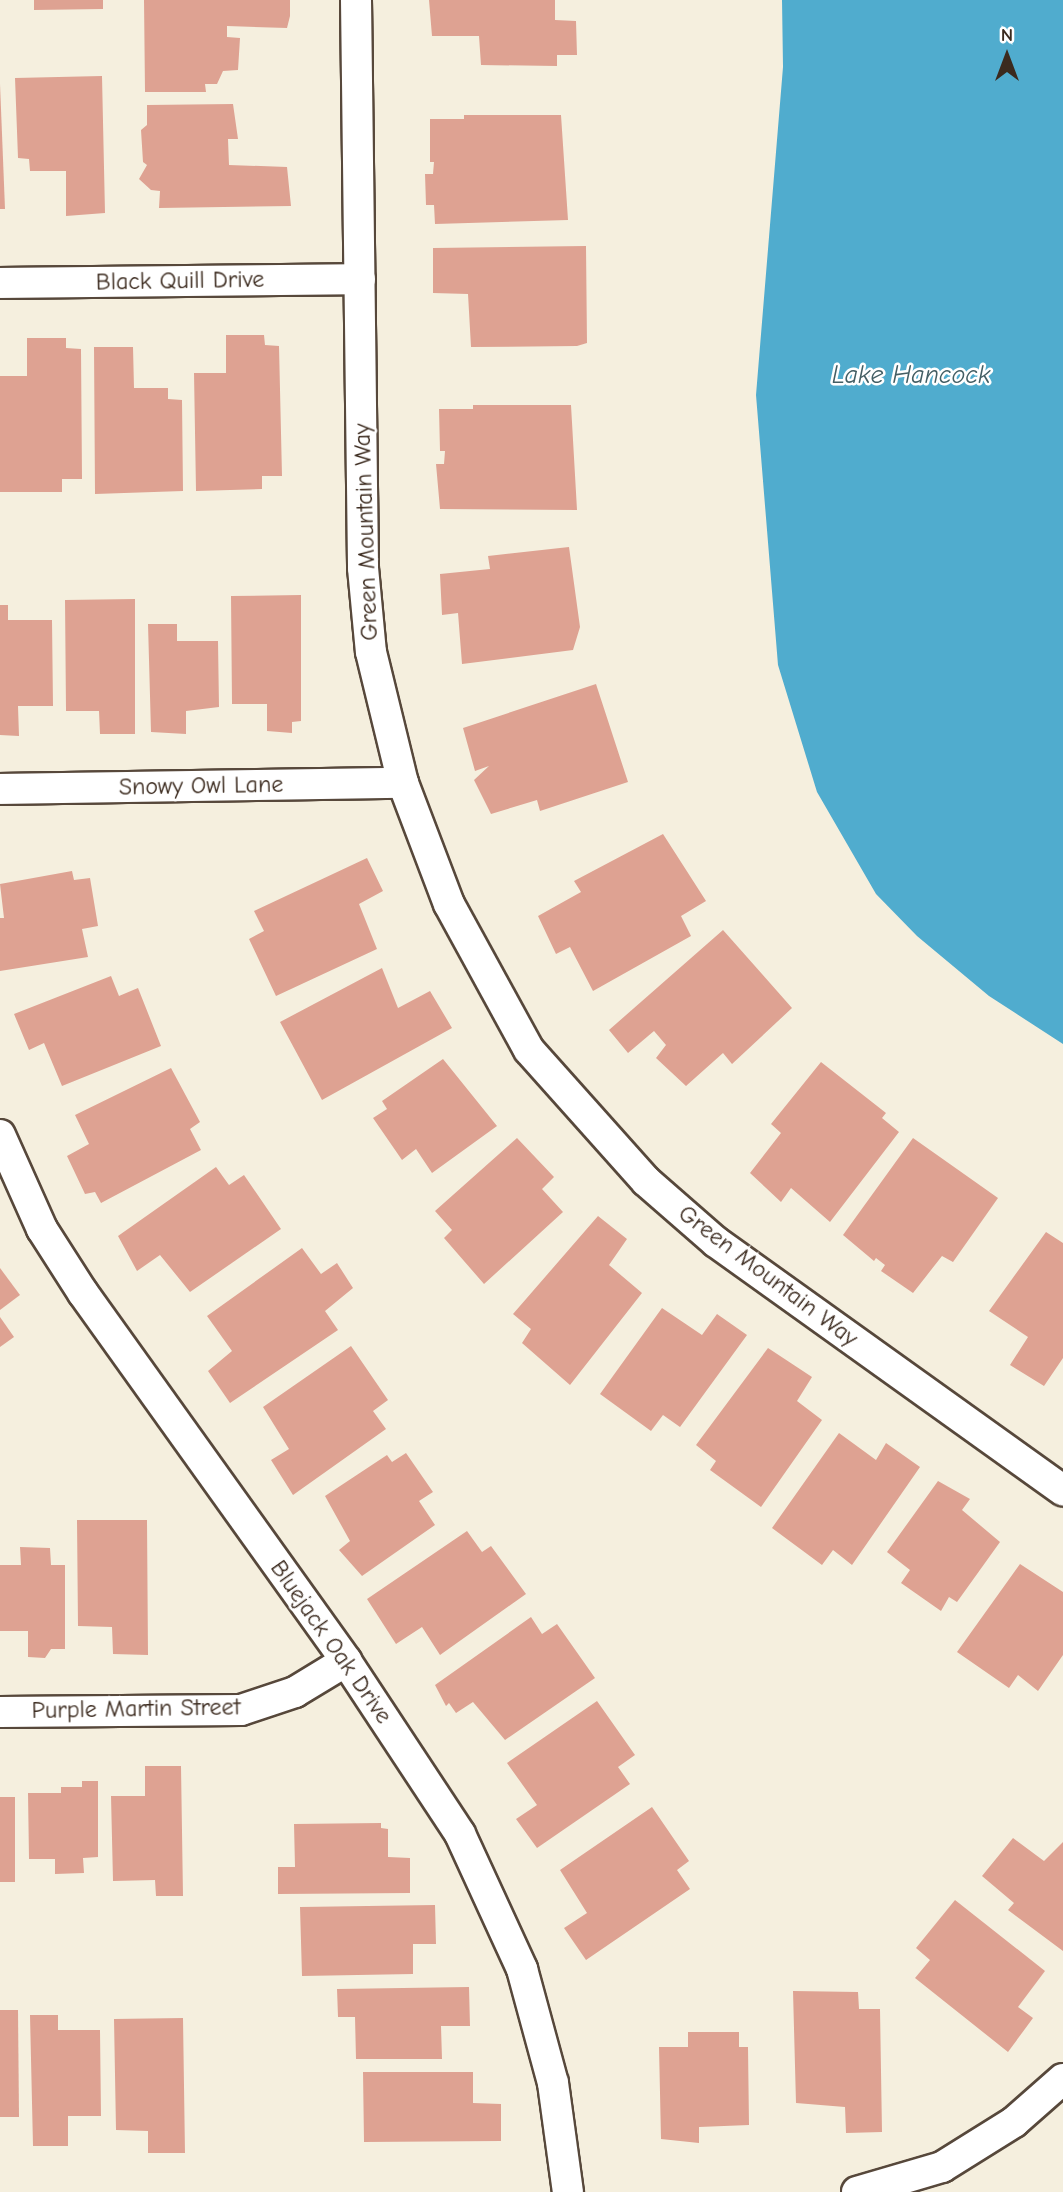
<!DOCTYPE html>
<style>
body{margin:0}
#map{position:relative;width:1063px;height:2192px;overflow:hidden;background:#f5efde;font-family:"Comic Neue",sans-serif}
div>[style]{position:absolute}
.water>*{inset:0;background:#50acce}
.building>*{inset:0;background:#dea292}
.roads{filter:drop-shadow(2px 0 #57483b) drop-shadow(-2px 0 #57483b) drop-shadow(0 2px #57483b) drop-shadow(0 -2px #57483b)}
.minor>*{height:30px;margin:-15px;padding:0 15px;transform-origin:15px;border-radius:15px;background:#fff}
span{translate:-50% -50%;white-space:nowrap;text-align:center;line-height:1.15;-webkit-text-stroke:5px #fff;paint-order:stroke}
.street-label{font-size:24px;color:#3b2a1e}
.water-label{font-size:26px;color:#435e64;font-style:italic}
.north{position:absolute;left:972px;top:21px;width:70px;height:70px;-webkit-text-stroke:5px #fff;paint-order:stroke;rotate:0deg;font-size:19px;font-weight:700;line-height:28px;text-align:center;color:#3b2a1e}
.north::after{content:'';display:block;margin:auto;width:24px;height:32px;background:#3b2a1e;clip-path:polygon(50% 0,100% 100%,50% 72%,0 100%)}
</style>
<div id="map">
<div class="water">
<i style="clip-path:polygon(782px 0,1063px 0,1063px 1044px,989px 996px,917px 936px,876px 894px,817px 792px,778px 665px,756px 395px,783px 67px)"></i>
</div>
<div class="building">
<i style="clip-path:polygon(34px 0,103px 0,103px 9px,34px 10px)"></i>
<i style="clip-path:polygon(144px 0,290px 0,290px 16px,287px 28px,227px 26px,227px 37px,240px 38px,238px 70px,223px 71px,217px 84px,205px 84px,206px 92px,145px 92px)"></i>
<i style="clip-path:polygon(429px 0,555px 0,555px 20px,576px 21px,577px 55px,557px 55px,557px 66px,481px 65px,479px 36px,432px 36px)"></i>
<i style="clip-path:polygon(102px 76px,105px 213px,66px 216px,66px 171px,30px 171px,29px 159px,18px 158px,15px 78px)"></i>
<i style="clip-path:polygon(0 84px,5px 209px,0 209px)"></i>
<i style="clip-path:polygon(233px 104px,238px 139px,228px 139px,229px 165px,287px 167px,291px 206px,159px 208px,160px 191px,151px 190px,139px 179px,147px 165px,143px 162px,141px 130px,147px 125px,147px 105px)"></i>
<i style="clip-path:polygon(464px 115px,561px 115px,568px 220px,435px 224px,434px 205px,426px 205px,425px 174px,433px 174px,434px 162px,430px 162px,430px 119px,464px 119px)"></i>
<i style="clip-path:polygon(586px 246px,587px 343px,577px 346px,471px 347px,468px 294px,433px 293px,433px 248px)"></i>
<i style="clip-path:polygon(226px 335px,264px 335px,265px 345px,279px 346px,282px 476px,262px 476px,262px 489px,196px 491px,194px 373px,226px 373px)"></i>
<i style="clip-path:polygon(27px 338px,66px 338px,66px 348px,81px 349px,82px 479px,62px 479px,62px 492px,0 492px,0 376px,27px 376px)"></i>
<i style="clip-path:polygon(94px 347px,133px 347px,134px 388px,168px 388px,168px 399px,182px 400px,183px 491px,95px 494px)"></i>
<i style="clip-path:polygon(473px 405px,571px 405px,577px 510px,440px 509px,436px 464px,444px 464px,445px 451px,440px 451px,439px 409px,473px 409px)"></i>
<i style="clip-path:polygon(569px 547px,580px 627px,573px 650px,462px 664px,458px 613px,442px 615px,440px 574px,490px 569px,488px 556px)"></i>
<i style="clip-path:polygon(301px 595px,301px 721px,292px 722px,292px 733px,267px 731px,267px 704px,232px 704px,231px 596px)"></i>
<i style="clip-path:polygon(135px 599px,135px 734px,100px 734px,99px 711px,66px 711px,65px 600px)"></i>
<i style="clip-path:polygon(0 605px,8px 605px,8px 620px,52px 620px,53px 706px,18px 706px,19px 736px,0 735px)"></i>
<i style="clip-path:polygon(148px 624px,177px 624px,177px 641px,218px 641px,219px 707px,186px 711px,186px 734px,151px 732px)"></i>
<i style="clip-path:polygon(596px 684px,628px 782px,540px 811px,537px 800px,491px 814px,474px 780px,489px 766px,475px 771px,463px 728px)"></i>
<i style="clip-path:polygon(663px 834px,706px 901px,681px 916px,691px 936px,593px 991px,570px 947px,556px 954px,538px 916px,581px 892px,574px 881px)"></i>
<i style="clip-path:polygon(367px 858px,383px 891px,359px 904px,377px 949px,276px 996px,249px 939px,264px 931px,254px 911px)"></i>
<i style="clip-path:polygon(72px 871px,74px 880px,90px 878px,98px 926px,82px 929px,88px 957px,0 971px,0 918px,4px 918px,0 884px)"></i>
<i style="clip-path:polygon(723px 930px,792px 1008px,732px 1064px,723px 1053px,686px 1086px,656px 1058px,666px 1045px,654px 1031px,628px 1053px,609px 1030px)"></i>
<i style="clip-path:polygon(382px 968px,398px 1008px,430px 991px,452px 1028px,322px 1100px,280px 1022px)"></i>
<i style="clip-path:polygon(111px 976px,119px 996px,138px 988px,161px 1046px,62px 1086px,44px 1043px,29px 1050px,14px 1014px)"></i>
<i style="clip-path:polygon(443px 1059px,497px 1126px,432px 1173px,416px 1149px,402px 1160px,373px 1118px,387px 1109px,382px 1101px)"></i>
<i style="clip-path:polygon(821px 1062px,886px 1113px,882px 1118px,899px 1132px,830px 1222px,791px 1188px,781px 1202px,750px 1173px,781px 1133px,771px 1124px)"></i>
<i style="clip-path:polygon(171px 1068px,200px 1122px,190px 1129px,201px 1150px,101px 1203px,95px 1192px,85px 1194px,67px 1156px,89px 1144px,75px 1115px)"></i>
<i style="clip-path:polygon(517px 1138px,554px 1177px,542px 1189px,563px 1212px,484px 1284px,444px 1238px,452px 1230px,435px 1211px)"></i>
<i style="clip-path:polygon(913px 1138px,998px 1198px,953px 1262px,942px 1256px,913px 1293px,881px 1271px,885px 1265px,876px 1258px,874px 1261px,843px 1235px)"></i>
<i style="clip-path:polygon(216px 1167px,229px 1185px,244px 1175px,281px 1229px,190px 1292px,160px 1255px,137px 1271px,118px 1236px)"></i>
<i style="clip-path:polygon(598px 1216px,627px 1239px,609px 1265px,642px 1293px,570px 1385px,522px 1343px,531px 1329px,513px 1314px)"></i>
<i style="clip-path:polygon(1046px 1232px,1063px 1243px,1063px 1358px,1044px 1386px,1010px 1365px,1028px 1337px,989px 1311px)"></i>
<i style="clip-path:polygon(302px 1248px,321px 1274px,337px 1263px,353px 1288px,325px 1311px,338px 1330px,230px 1403px,208px 1371px,232px 1351px,207px 1316px)"></i>
<i style="clip-path:polygon(0 1268px,20px 1295px,0 1310px)"></i>
<i style="clip-path:polygon(662px 1308px,702px 1335px,717px 1314px,747px 1335px,680px 1427px,663px 1415px,651px 1431px,600px 1394px)"></i>
<i style="clip-path:polygon(0 1317px,14px 1337px,0 1347px)"></i>
<i style="clip-path:polygon(351px 1346px,388px 1400px,373px 1411px,386px 1429px,293px 1495px,271px 1460px,289px 1449px,263px 1407px)"></i>
<i style="clip-path:polygon(768px 1348px,812px 1377px,797px 1401px,822px 1420px,761px 1507px,710px 1470px,716px 1461px,696px 1445px)"></i>
<i style="clip-path:polygon(839px 1433px,876px 1460px,886px 1443px,920px 1467px,852px 1565px,833px 1550px,822px 1565px,772px 1528px)"></i>
<i style="clip-path:polygon(406px 1453px,433px 1492px,419px 1501px,435px 1525px,362px 1576px,339px 1550px,350px 1541px,325px 1496px,387px 1455px,392px 1462px)"></i>
<i style="clip-path:polygon(938px 1481px,970px 1499px,962px 1510px,1000px 1542px,957px 1602px,949px 1597px,941px 1611px,901px 1583px,910px 1570px,887px 1552px)"></i>
<i style="clip-path:polygon(77px 1520px,147px 1520px,148px 1655px,113px 1654px,112px 1627px,78px 1626px)"></i>
<i style="clip-path:polygon(467px 1531px,482px 1552px,491px 1546px,526px 1594px,440px 1655px,422px 1627px,396px 1644px,367px 1599px)"></i>
<i style="clip-path:polygon(20px 1547px,50px 1548px,51px 1565px,65px 1565px,65px 1649px,51px 1649px,45px 1658px,28px 1657px,28px 1631px,0 1631px,0 1565px,21px 1565px)"></i>
<i style="clip-path:polygon(1020px 1564px,1063px 1592px,1063px 1655px,1038px 1691px,1018px 1675px,1009px 1688px,957px 1652px)"></i>
<i style="clip-path:polygon(531px 1617px,542px 1634px,557px 1624px,595px 1678px,505px 1740px,473px 1702px,456px 1713px,449px 1703px,446px 1706px,435px 1685px)"></i>
<i style="clip-path:polygon(597px 1701px,635px 1755px,618px 1767px,630px 1784px,537px 1848px,516px 1819px,537px 1805px,507px 1763px)"></i>
<i style="clip-path:polygon(145px 1766px,181px 1766px,183px 1896px,156px 1896px,155px 1880px,113px 1881px,111px 1796px,145px 1796px)"></i>
<i style="clip-path:polygon(82px 1781px,98px 1781px,98px 1857px,83px 1858px,84px 1873px,55px 1874px,55px 1859px,29px 1859px,28px 1793px,61px 1793px,61px 1787px,82px 1787px)"></i>
<i style="clip-path:polygon(0 1797px,15px 1797px,15px 1882px,0 1882px)"></i>
<i style="clip-path:polygon(652px 1807px,689px 1861px,677px 1870px,690px 1889px,586px 1960px,564px 1928px,587px 1913px,560px 1870px)"></i>
<i style="clip-path:polygon(381px 1823px,381px 1828px,388px 1829px,388px 1857px,410px 1858px,410px 1893px,278px 1894px,278px 1867px,295px 1867px,294px 1824px)"></i>
<i style="clip-path:polygon(1013px 1838px,1044px 1861px,1063px 1842px,1063px 1951px,1008px 1910px,1014px 1903px,982px 1876px)"></i>
<i style="clip-path:polygon(955px 1900px,1045px 1971px,1018px 2007px,1033px 2018px,1008px 2052px,915px 1978px,930px 1960px,916px 1948px)"></i>
<i style="clip-path:polygon(435px 1905px,436px 1944px,413px 1944px,413px 1974px,302px 1976px,300px 1907px)"></i>
<i style="clip-path:polygon(469px 1987px,470px 2026px,441px 2026px,442px 2059px,356px 2059px,355px 2017px,338px 2017px,337px 1989px)"></i>
<i style="clip-path:polygon(793px 1991px,858px 1992px,859px 2009px,880px 2009px,882px 2132px,846px 2133px,845px 2107px,796px 2103px)"></i>
<i style="clip-path:polygon(0 2010px,18px 2010px,19px 2117px,0 2117px)"></i>
<i style="clip-path:polygon(30px 2015px,58px 2015px,58px 2030px,100px 2030px,101px 2116px,68px 2116px,68px 2146px,33px 2146px)"></i>
<i style="clip-path:polygon(183px 2018px,185px 2153px,148px 2153px,148px 2131px,116px 2130px,114px 2019px)"></i>
<i style="clip-path:polygon(688px 2032px,739px 2032px,739px 2047px,748px 2047px,749px 2125px,699px 2127px,699px 2143px,661px 2139px,659px 2047px,688px 2047px)"></i>
<i style="clip-path:polygon(363px 2072px,473px 2072px,473px 2103px,501px 2104px,501px 2141px,364px 2142px)"></i>
</div>
<div class="roads">
<div class="minor">
<i style="left:356px;top:0;width:568px;rotate:89.29deg"></i>
<i style="left:363px;top:568px;width:84px;rotate:84.6deg"></i>
<i style="left:371px;top:652px;width:135px;rotate:76.3deg"></i>
<i style="left:403px;top:783px;width:129px;rotate:69.2deg"></i>
<i style="left:449px;top:904px;width:166px;rotate:61.3deg"></i>
<i style="left:529px;top:1050px;width:176px;rotate:48.2deg"></i>
<i style="left:646px;top:1181px;width:93px;rotate:41.1deg"></i>
<i style="left:716px;top:1242px;width:427px;rotate:35.6deg"></i>
<i style="left:0;top:283px;width:360px;rotate:-0.6deg"></i>
<i style="left:0;top:789px;width:403px;rotate:-0.9deg"></i>
<i style="left:0;top:1135px;width:103px;rotate:65.9deg"></i>
<i style="left:42px;top:1229px;width:76px;rotate:57.4deg"></i>
<i style="left:83px;top:1293px;width:452px;rotate:54.4deg"></i>
<i style="left:346px;top:1661px;width:207px;rotate:56.6deg"></i>
<i style="left:460px;top:1834px;width:149px;rotate:65.3deg"></i>
<i style="left:522px;top:1969px;width:118px;rotate:74.8deg"></i>
<i style="left:553px;top:2083px;width:110px;rotate:82.2deg"></i>
<i style="left:0;top:1712px;width:241px;rotate:-0.5deg"></i>
<i style="left:241px;top:1710px;width:57px;rotate:-18.4deg"></i>
<i style="left:295px;top:1692px;width:60px;rotate:-31.3deg"></i>
<i style="left:857px;top:2192px;width:89px;rotate:-16.4deg"></i>
<i style="left:942px;top:2167px;width:85px;rotate:-32deg"></i>
<i style="left:1014px;top:2122px;width:65px;rotate:-41.3deg"></i>
</div>
</div>
<div class="street-label">
<span style="left:180px;top:281px;rotate:-1deg">Black Quill Drive</span>
<span style="left:366px;top:532px;rotate:-92deg">Green Mountain Way</span>
<span style="left:201px;top:786px;rotate:-1deg">Snowy Owl Lane</span>
<span style="left:768px;top:1276px;rotate:37deg">Green Mountain Way</span>
<span style="left:331px;top:1642px;rotate:55deg">Bluejack Oak Drive</span>
<span style="left:136px;top:1709px;rotate:-1deg">Purple Martin Street</span>
</div>
<div class="water-label">
<span style="left:911px;top:376px">Lake Hancock</span>
</div>
<div class="north">N</div>
</div>
